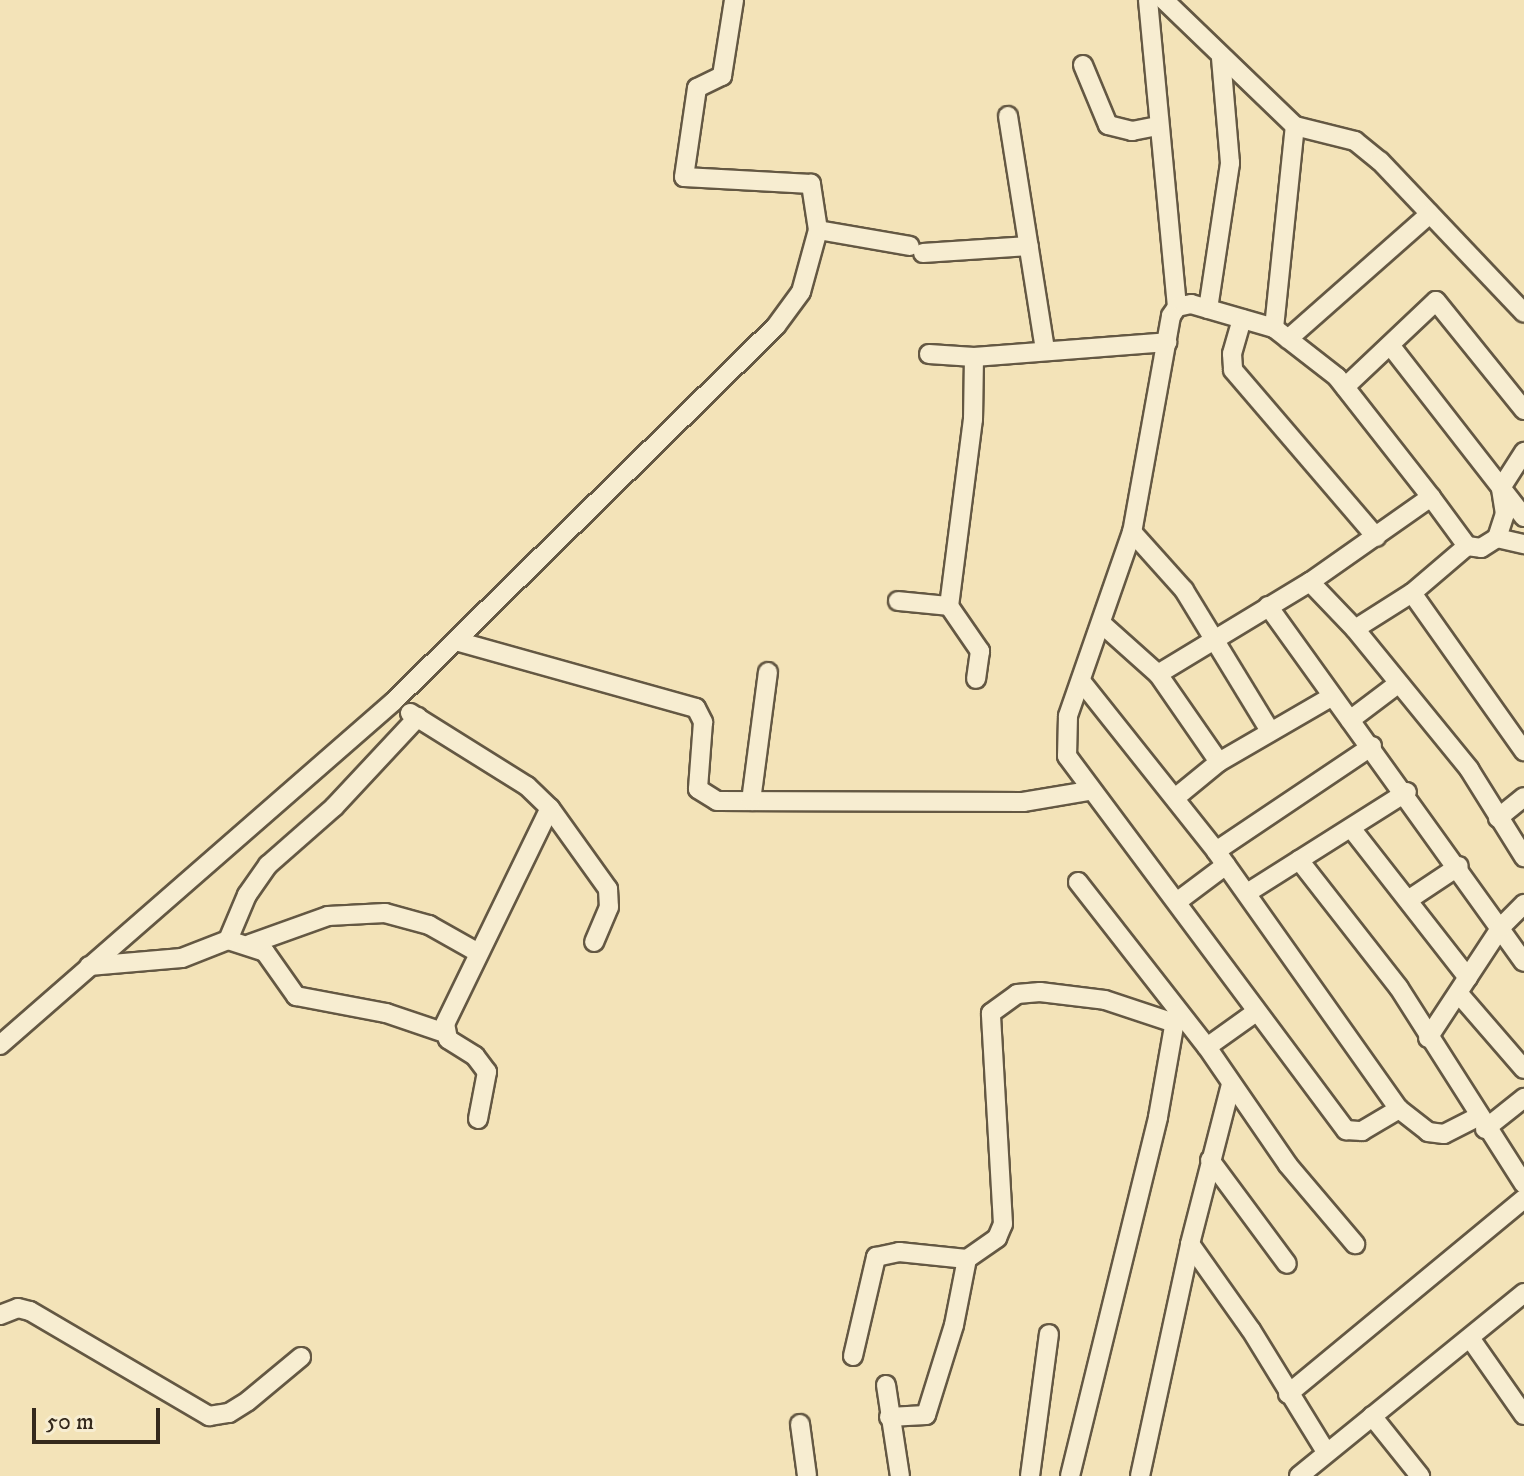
<!DOCTYPE html>
<style>
body{margin:0}
#map{position:relative;width:1524px;height:1476px;overflow:hidden;background:#f3e3b8;font-family:"IM FELL DW Pica",serif}
div>[style]{position:absolute}
.roads{filter:drop-shadow(2px 0 #645843) drop-shadow(-2px 0 #645843) drop-shadow(0 2px #645843) drop-shadow(0 -2px #645843)}
.minor>*{height:18px;margin:-9px;padding:0 9px;transform-origin:9px;border-radius:9px;background:#f7edd1}
span{translate:-50% -50%;white-space:nowrap;text-align:center;line-height:1.15;-webkit-text-stroke:7px #f7edd1;paint-order:stroke}
.scale{position:absolute;left:32px;top:1408px;width:128px;height:36px;box-sizing:border-box;border:4px solid #34291c;border-top:0;padding-left:10px;font-size:24px;line-height:28px;white-space:nowrap;color:#34291c;-webkit-text-stroke:6px #f7edd1;paint-order:stroke}
</style>
<div id="map">
<div class="roads">
<div class="minor">
<i style="left:1148px;top:0;width:308px;rotate:84.6deg"></i>
<i style="left:1164px;top:0;width:182px;rotate:43.9deg"></i>
<i style="left:1295px;top:126px;width:62px;rotate:14deg"></i>
<i style="left:1355px;top:141px;width:32px;rotate:39deg"></i>
<i style="left:1380px;top:161px;width:209px;rotate:46.5deg"></i>
<i style="left:1083px;top:65px;width:65px;rotate:67.4deg"></i>
<i style="left:1108px;top:125px;width:25px;rotate:14deg"></i>
<i style="left:1132px;top:131px;width:26px;rotate:-11deg"></i>
<i style="left:1008px;top:116px;width:237px;rotate:81deg"></i>
<i style="left:818px;top:230px;width:93px;rotate:9.9deg"></i>
<i style="left:923px;top:253px;width:106px;rotate:-3.8deg"></i>
<i style="left:1208px;top:309px;width:148px;rotate:-81.4deg"></i>
<i style="left:1230px;top:163px;width:106px;rotate:-94.9deg"></i>
<i style="left:1242px;top:319px;width:36px;rotate:106deg"></i>
<i style="left:1232px;top:354px;width:16px;rotate:86deg"></i>
<i style="left:1233px;top:370px;width:220px;rotate:49.4deg"></i>
<i style="left:1274px;top:328px;width:203px;rotate:-84.1deg"></i>
<i style="left:1288px;top:339px;width:189px;rotate:-41.4deg"></i>
<i style="left:1390px;top:345px;width:218px;rotate:52.1deg"></i>
<i style="left:929px;top:354px;width:45px;rotate:3.8deg"></i>
<i style="left:974px;top:357px;width:194px;rotate:-4.4deg"></i>
<i style="left:974px;top:357px;width:62px;rotate:90.9deg"></i>
<i style="left:973px;top:419px;width:189px;rotate:97.3deg"></i>
<i style="left:949px;top:606px;width:55px;rotate:55.4deg"></i>
<i style="left:980px;top:651px;width:28px;rotate:98deg"></i>
<i style="left:1345px;top:387px;width:125px;rotate:-43.4deg"></i>
<i style="left:1436px;top:301px;width:140px;rotate:51.1deg"></i>
<i style="left:1431px;top:497px;width:61px;rotate:53.7deg"></i>
<i style="left:1132px;top:532px;width:78px;rotate:48.1deg"></i>
<i style="left:1184px;top:590px;width:165px;rotate:58.6deg"></i>
<i style="left:1497px;top:538px;width:25px;rotate:-72deg"></i>
<i style="left:1505px;top:514px;width:26px;rotate:-99deg"></i>
<i style="left:1501px;top:488px;width:43px;rotate:-57.4deg"></i>
<i style="left:1310px;top:582px;width:148px;rotate:-35.1deg"></i>
<i style="left:1431px;top:497px;width:152px;rotate:-128.1deg"></i>
<i style="left:1337px;top:377px;width:80px;rotate:-142.1deg"></i>
<i style="left:1274px;top:328px;width:86px;rotate:-163.9deg"></i>
<i style="left:1191px;top:304px;width:14px;rotate:168deg"></i>
<i style="left:1177px;top:307px;width:11px;rotate:124deg"></i>
<i style="left:1171px;top:316px;width:219px;rotate:100.2deg"></i>
<i style="left:1132px;top:532px;width:195px;rotate:109.2deg"></i>
<i style="left:1068px;top:716px;width:40px;rotate:91.4deg"></i>
<i style="left:1067px;top:756px;width:467px;rotate:53.3deg"></i>
<i style="left:1346px;top:1130px;width:16px;rotate:4deg"></i>
<i style="left:1362px;top:1131px;width:43px;rotate:-30.7deg"></i>
<i style="left:1412px;top:593px;width:194px;rotate:54.7deg"></i>
<i style="left:898px;top:601px;width:51px;rotate:5.6deg"></i>
<i style="left:1268px;top:606px;width:438px;rotate:54.3deg"></i>
<i style="left:1102px;top:624px;width:75px;rotate:41.8deg"></i>
<i style="left:1158px;top:674px;width:107px;rotate:55.3deg"></i>
<i style="left:1355px;top:629px;width:67px;rotate:-32.3deg"></i>
<i style="left:1412px;top:593px;width:72px;rotate:-40.5deg"></i>
<i style="left:1467px;top:546px;width:14px;rotate:8deg"></i>
<i style="left:1481px;top:548px;width:19px;rotate:-32deg"></i>
<i style="left:1497px;top:538px;width:28px;rotate:13deg"></i>
<i style="left:456px;top:641px;width:249px;rotate:15.6deg"></i>
<i style="left:696px;top:708px;width:16px;rotate:63deg"></i>
<i style="left:703px;top:722px;width:67px;rotate:94.3deg"></i>
<i style="left:698px;top:789px;width:22px;rotate:32deg"></i>
<i style="left:717px;top:801px;width:306px;rotate:0.2deg"></i>
<i style="left:1023px;top:802px;width:67px;rotate:-9.5deg"></i>
<i style="left:1158px;top:674px;width:178px;rotate:-31.2deg"></i>
<i style="left:1310px;top:582px;width:65px;rotate:46.2deg"></i>
<i style="left:1355px;top:629px;width:181px;rotate:50.8deg"></i>
<i style="left:1469px;top:769px;width:104px;rotate:58deg"></i>
<i style="left:1081px;top:681px;width:217px;rotate:51.5deg"></i>
<i style="left:1216px;top:851px;width:316px;rotate:54.7deg"></i>
<i style="left:1399px;top:1109px;width:37px;rotate:38deg"></i>
<i style="left:1428px;top:1132px;width:16px;rotate:7deg"></i>
<i style="left:1444px;top:1134px;width:37px;rotate:-27deg"></i>
<i style="left:410px;top:713px;width:138px;rotate:32deg"></i>
<i style="left:527px;top:786px;width:32px;rotate:44deg"></i>
<i style="left:550px;top:808px;width:100px;rotate:54.4deg"></i>
<i style="left:608px;top:889px;width:18px;rotate:87deg"></i>
<i style="left:609px;top:907px;width:38px;rotate:113deg"></i>
<i style="left:1350px;top:720px;width:61px;rotate:-37.1deg"></i>
<i style="left:1175px;top:798px;width:57px;rotate:-39.3deg"></i>
<i style="left:1219px;top:762px;width:129px;rotate:-30.1deg"></i>
<i style="left:751px;top:801px;width:130px;rotate:-82.5deg"></i>
<i style="left:1498px;top:818px;width:33px;rotate:-39deg"></i>
<i style="left:1351px;top:828px;width:190px;rotate:52deg"></i>
<i style="left:1216px;top:851px;width:188px;rotate:-33.9deg"></i>
<i style="left:1299px;top:860px;width:162px;rotate:52deg"></i>
<i style="left:1399px;top:988px;width:232px;rotate:57.5deg"></i>
<i style="left:1078px;top:882px;width:209px;rotate:52deg"></i>
<i style="left:1207px;top:1047px;width:143px;rotate:55.5deg"></i>
<i style="left:1288px;top:1165px;width:104px;rotate:49.7deg"></i>
<i style="left:1247px;top:893px;width:189px;rotate:-32.3deg"></i>
<i style="left:1408px;top:900px;width:61px;rotate:-33.7deg"></i>
<i style="left:1178px;top:901px;width:60px;rotate:-36.9deg"></i>
<i style="left:228px;top:940px;width:39px;rotate:18deg"></i>
<i style="left:265px;top:952px;width:54px;rotate:54.8deg"></i>
<i style="left:296px;top:996px;width:92px;rotate:10.7deg"></i>
<i style="left:386px;top:1013px;width:62px;rotate:18.7deg"></i>
<i style="left:250px;top:944px;width:83px;rotate:-19.7deg"></i>
<i style="left:328px;top:916px;width:57px;rotate:-3deg"></i>
<i style="left:385px;top:913px;width:46px;rotate:15.3deg"></i>
<i style="left:429px;top:925px;width:55px;rotate:29.4deg"></i>
<i style="left:89px;top:966px;width:93px;rotate:-4.9deg"></i>
<i style="left:182px;top:958px;width:49px;rotate:-21.4deg"></i>
<i style="left:228px;top:940px;width:49px;rotate:-67.1deg"></i>
<i style="left:247px;top:895px;width:37px;rotate:-55deg"></i>
<i style="left:268px;top:865px;width:88px;rotate:-41.3deg"></i>
<i style="left:334px;top:807px;width:123px;rotate:-47deg"></i>
<i style="left:1459px;top:994px;width:99px;rotate:49.1deg"></i>
<i style="left:1428px;top:1038px;width:133px;rotate:-56.7deg"></i>
<i style="left:1501px;top:927px;width:33px;rotate:-45deg"></i>
<i style="left:0;top:1045px;width:522px;rotate:-41.11deg"></i>
<i style="left:393px;top:702px;width:537px;rotate:-44.47deg"></i>
<i style="left:776px;top:326px;width:42px;rotate:-53.7deg"></i>
<i style="left:801px;top:292px;width:64px;rotate:-74.7deg"></i>
<i style="left:818px;top:230px;width:47px;rotate:-98.7deg"></i>
<i style="left:811px;top:184px;width:127px;rotate:-176.8deg"></i>
<i style="left:684px;top:177px;width:90px;rotate:-81.7deg"></i>
<i style="left:697px;top:88px;width:28px;rotate:-26deg"></i>
<i style="left:722px;top:76px;width:77px;rotate:-81deg"></i>
<i style="left:1207px;top:1047px;width:60px;rotate:-35.5deg"></i>
<i style="left:478px;top:1119px;width:48px;rotate:-79.2deg"></i>
<i style="left:487px;top:1072px;width:20px;rotate:-127deg"></i>
<i style="left:475px;top:1056px;width:32px;rotate:-148deg"></i>
<i style="left:448px;top:1039px;width:15px;rotate:-101deg"></i>
<i style="left:445px;top:1024px;width:240px;rotate:-64.1deg"></i>
<i style="left:1485px;top:1129px;width:50px;rotate:-38.5deg"></i>
<i style="left:1210px;top:1160px;width:129px;rotate:53.5deg"></i>
<i style="left:1190px;top:1244px;width:105px;rotate:54.7deg"></i>
<i style="left:1251px;top:1330px;width:143px;rotate:58.4deg"></i>
<i style="left:0;top:1315px;width:19px;rotate:-21deg"></i>
<i style="left:18px;top:1308px;width:12px;rotate:14deg"></i>
<i style="left:30px;top:1311px;width:208px;rotate:30.4deg"></i>
<i style="left:209px;top:1416px;width:20px;rotate:-9deg"></i>
<i style="left:229px;top:1413px;width:22px;rotate:-32deg"></i>
<i style="left:248px;top:1401px;width:69px;rotate:-39.7deg"></i>
<i style="left:1470px;top:1338px;width:94px;rotate:55deg"></i>
<i style="left:853px;top:1356px;width:102px;rotate:-76.9deg"></i>
<i style="left:876px;top:1257px;width:24px;rotate:-12deg"></i>
<i style="left:899px;top:1252px;width:68px;rotate:5.9deg"></i>
<i style="left:886px;top:1385px;width:92px;rotate:81.3deg"></i>
<i style="left:1288px;top:1394px;width:306px;rotate:-39.6deg"></i>
<i style="left:1372px;top:1416px;width:77px;rotate:51.3deg"></i>
<i style="left:889px;top:1417px;width:37px;rotate:-3deg"></i>
<i style="left:926px;top:1415px;width:94px;rotate:-72.7deg"></i>
<i style="left:954px;top:1325px;width:67px;rotate:-78.9deg"></i>
<i style="left:967px;top:1259px;width:37px;rotate:-35deg"></i>
<i style="left:997px;top:1238px;width:15px;rotate:-67deg"></i>
<i style="left:1003px;top:1224px;width:211px;rotate:-93.3deg"></i>
<i style="left:991px;top:1013px;width:32px;rotate:-36deg"></i>
<i style="left:1017px;top:994px;width:23px;rotate:-5deg"></i>
<i style="left:1040px;top:992px;width:65px;rotate:7deg"></i>
<i style="left:1105px;top:1000px;width:73px;rotate:18.4deg"></i>
<i style="left:800px;top:1424px;width:52px;rotate:82.3deg"></i>
<i style="left:1030px;top:1476px;width:143px;rotate:-82.4deg"></i>
<i style="left:1070px;top:1476px;width:370px;rotate:-76.2deg"></i>
<i style="left:1158px;top:1117px;width:104px;rotate:-80deg"></i>
<i style="left:1140px;top:1476px;width:237px;rotate:-77.8deg"></i>
<i style="left:1190px;top:1244px;width:165px;rotate:-75.6deg"></i>
<i style="left:1299px;top:1476px;width:290px;rotate:-39.1deg"></i>
</div>
</div>
<div class="scale">50 m</div>
</div>
